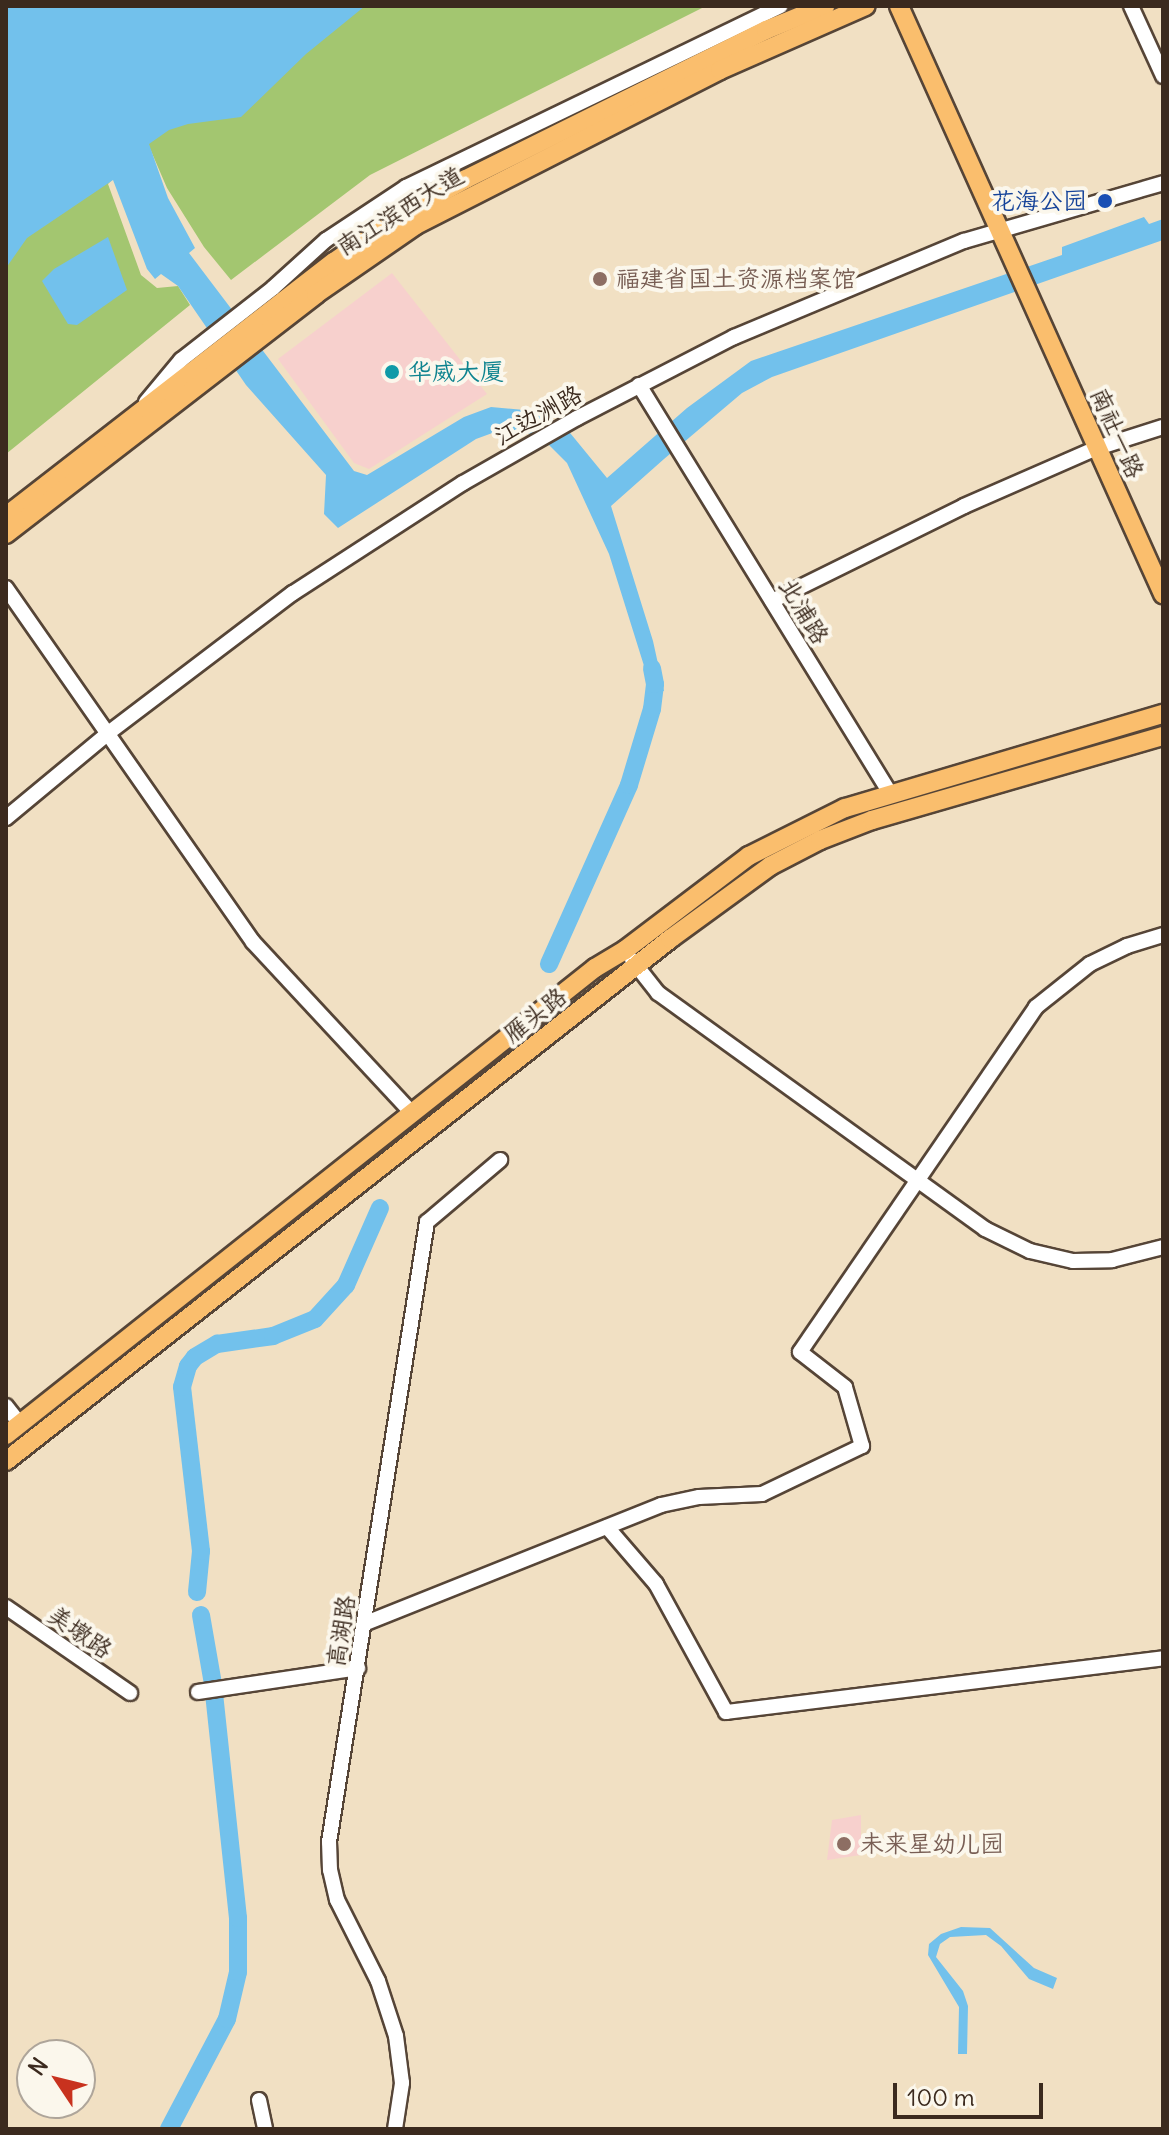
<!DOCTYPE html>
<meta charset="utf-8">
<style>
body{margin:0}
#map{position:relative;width:1169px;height:2135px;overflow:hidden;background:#f1e0c3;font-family:Delius,"LXGW WenKai TC",sans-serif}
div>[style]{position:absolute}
.built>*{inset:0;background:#f7d0cd}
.green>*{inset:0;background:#a3c670}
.water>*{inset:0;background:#72c1ec}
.river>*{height:18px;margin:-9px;padding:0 9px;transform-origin:9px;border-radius:9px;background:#72c1ec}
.roads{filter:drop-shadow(2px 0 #564537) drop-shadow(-2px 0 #564537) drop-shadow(0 2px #564537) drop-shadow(0 -2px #564537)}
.minor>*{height:14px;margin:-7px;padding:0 7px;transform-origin:7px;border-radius:7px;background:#fff}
.major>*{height:18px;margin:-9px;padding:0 9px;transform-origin:9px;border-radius:9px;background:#fabe6d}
.dots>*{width:22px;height:22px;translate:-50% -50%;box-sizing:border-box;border:4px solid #fbf7ec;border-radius:50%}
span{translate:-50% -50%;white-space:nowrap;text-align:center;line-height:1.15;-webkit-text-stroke:8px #fbf7ec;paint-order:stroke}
.transit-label{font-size:24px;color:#164399}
.right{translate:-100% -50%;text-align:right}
.street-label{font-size:24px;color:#3b2a1e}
.education-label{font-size:24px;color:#785e54}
.left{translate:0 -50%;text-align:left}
.culture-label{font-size:24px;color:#0d838f}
.frame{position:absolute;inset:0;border:8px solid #3b2a1e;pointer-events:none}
.north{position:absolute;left:16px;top:2039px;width:80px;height:80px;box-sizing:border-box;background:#fbf7ec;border:2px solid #aea59a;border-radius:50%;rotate:305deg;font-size:22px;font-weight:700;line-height:32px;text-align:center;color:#3b2a1e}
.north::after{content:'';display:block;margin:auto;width:28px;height:36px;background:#c8321e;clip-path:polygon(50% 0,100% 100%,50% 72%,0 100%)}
.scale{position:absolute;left:893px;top:2083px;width:150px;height:36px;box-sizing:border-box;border:4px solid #3b2a1e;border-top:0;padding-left:10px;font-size:24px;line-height:28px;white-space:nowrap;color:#3b2a1e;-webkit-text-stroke:6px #fbf7ec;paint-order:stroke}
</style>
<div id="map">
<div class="built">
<i style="clip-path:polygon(392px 273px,487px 394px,369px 469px,354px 463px,278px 359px)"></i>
<i style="clip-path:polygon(861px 1815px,861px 1855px,827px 1860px,832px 1820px)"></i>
</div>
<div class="green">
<i style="clip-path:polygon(67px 6px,706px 6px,370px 175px,231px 280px,204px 247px,167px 188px,148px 144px,108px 184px,141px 275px,157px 288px,178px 286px,190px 305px,6px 454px,6px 50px)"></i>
</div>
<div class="water">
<i style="clip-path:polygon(6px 6px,365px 6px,306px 54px,241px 117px,188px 124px,169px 130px,149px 144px,168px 198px,195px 248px,189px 253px,354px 471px,367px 475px,464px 417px,491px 407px,535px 411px,566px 428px,607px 478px,687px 408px,751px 361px,1062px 255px,1062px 247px,1144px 217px,1149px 224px,1163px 219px,1163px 240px,772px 377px,742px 393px,664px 459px,611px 506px,653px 641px,664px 691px,648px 694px,645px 669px,609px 554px,567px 463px,540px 436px,506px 428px,476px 439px,338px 528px,324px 514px,326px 475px,246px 385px,178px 286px,161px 274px,155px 279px,147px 269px,113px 180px,27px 238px,6px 268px)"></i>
<i style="clip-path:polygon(108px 237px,127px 290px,77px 325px,68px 324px,42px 281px,54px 269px)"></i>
<i style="clip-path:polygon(961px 1927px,990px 1928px,1034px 1968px,1057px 1978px,1053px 1989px,1029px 1979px,1001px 1946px,986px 1935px,950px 1937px,940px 1944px,936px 1957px,963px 1991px,968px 2006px,967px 2054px,958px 2054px,959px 2007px,928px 1955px,929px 1944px,941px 1934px)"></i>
</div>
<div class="river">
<i style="left:549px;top:964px;width:196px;rotate:-65.9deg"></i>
<i style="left:629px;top:785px;width:79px;rotate:-73.2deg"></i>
<i style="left:652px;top:709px;width:25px;rotate:-83deg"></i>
<i style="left:655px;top:684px;width:16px;rotate:-101deg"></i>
<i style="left:197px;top:1592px;width:41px;rotate:-84.4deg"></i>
<i style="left:201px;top:1551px;width:165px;rotate:-96.6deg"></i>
<i style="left:182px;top:1387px;width:22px;rotate:-74deg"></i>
<i style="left:188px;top:1366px;width:11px;rotate:-52deg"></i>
<i style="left:195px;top:1357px;width:26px;rotate:-31deg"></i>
<i style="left:217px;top:1344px;width:57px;rotate:-8.1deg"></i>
<i style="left:273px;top:1336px;width:45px;rotate:-22deg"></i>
<i style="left:315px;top:1319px;width:46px;rotate:-47.6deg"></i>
<i style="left:346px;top:1285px;width:84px;rotate:-66.2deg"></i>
<i style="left:169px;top:2129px;width:124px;rotate:-62.2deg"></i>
<i style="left:227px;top:2019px;width:48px;rotate:-76.8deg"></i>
<i style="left:238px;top:1972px;width:54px;rotate:-90deg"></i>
<i style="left:238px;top:1918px;width:235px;rotate:-96.1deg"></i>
<i style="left:213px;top:1684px;width:70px;rotate:-99.9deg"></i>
</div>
<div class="roads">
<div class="minor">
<i style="left:1131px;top:6px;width:77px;rotate:65.4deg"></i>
<i style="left:639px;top:385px;width:479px;rotate:58.4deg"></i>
<i style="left:146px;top:402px;width:55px;rotate:-50.2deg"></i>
<i style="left:181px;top:360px;width:117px;rotate:-38deg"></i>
<i style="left:273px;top:288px;width:72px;rotate:-42.2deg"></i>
<i style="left:326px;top:240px;width:96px;rotate:-33.5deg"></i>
<i style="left:406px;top:187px;width:416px;rotate:-25.8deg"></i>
<i style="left:6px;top:588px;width:432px;rotate:55.1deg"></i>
<i style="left:253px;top:942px;width:232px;rotate:47.1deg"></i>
<i style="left:772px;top:601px;width:214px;rotate:-26.3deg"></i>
<i style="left:964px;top:506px;width:145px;rotate:-23.6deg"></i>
<i style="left:1097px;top:448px;width:69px;rotate:-17.7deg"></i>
<i style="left:6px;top:818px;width:131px;rotate:-39.7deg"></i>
<i style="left:107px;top:734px;width:233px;rotate:-37.2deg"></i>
<i style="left:293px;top:593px;width:202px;rotate:-32.9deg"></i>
<i style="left:463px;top:483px;width:131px;rotate:-29.7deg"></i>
<i style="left:577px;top:418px;width:177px;rotate:-27.3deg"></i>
<i style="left:734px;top:337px;width:249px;rotate:-22.7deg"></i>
<i style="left:964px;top:241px;width:207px;rotate:-16.2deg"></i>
<i style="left:632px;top:960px;width:42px;rotate:51.8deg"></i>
<i style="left:658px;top:993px;width:403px;rotate:35.8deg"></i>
<i style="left:985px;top:1229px;width:50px;rotate:26.1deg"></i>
<i style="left:1030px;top:1251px;width:44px;rotate:13.1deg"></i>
<i style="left:1073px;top:1261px;width:39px;rotate:-1deg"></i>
<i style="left:1112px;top:1260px;width:53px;rotate:-14.3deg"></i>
<i style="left:6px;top:1406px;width:23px;rotate:52deg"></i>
<i style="left:607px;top:1527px;width:75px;rotate:49.3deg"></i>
<i style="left:656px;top:1584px;width:146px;rotate:61.3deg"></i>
<i style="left:726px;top:1712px;width:440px;rotate:-7deg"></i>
<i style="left:6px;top:1607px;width:151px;rotate:34.7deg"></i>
<i style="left:366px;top:1623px;width:318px;rotate:-21.8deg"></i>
<i style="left:661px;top:1505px;width:39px;rotate:-12deg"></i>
<i style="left:699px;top:1497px;width:63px;rotate:-2.7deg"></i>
<i style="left:762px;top:1494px;width:111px;rotate:-25.6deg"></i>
<i style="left:862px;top:1446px;width:61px;rotate:-106.1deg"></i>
<i style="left:845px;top:1387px;width:57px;rotate:-142.1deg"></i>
<i style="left:800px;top:1352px;width:418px;rotate:-55.6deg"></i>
<i style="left:1036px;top:1007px;width:69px;rotate:-38.5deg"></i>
<i style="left:1090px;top:964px;width:41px;rotate:-25.9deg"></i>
<i style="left:1127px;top:946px;width:38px;rotate:-17deg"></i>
<i style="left:198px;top:1692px;width:162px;rotate:-8.5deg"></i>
<i style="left:259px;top:2100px;width:30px;rotate:78deg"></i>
<i style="left:395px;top:2129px;width:47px;rotate:-81.3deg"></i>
<i style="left:402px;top:2083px;width:47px;rotate:-97.3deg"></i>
<i style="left:396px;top:2036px;width:58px;rotate:-108.1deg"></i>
<i style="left:378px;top:1981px;width:91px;rotate:-116.8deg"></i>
<i style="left:337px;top:1900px;width:31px;rotate:-103deg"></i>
<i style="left:330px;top:1870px;width:28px;rotate:-92deg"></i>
<i style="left:329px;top:1842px;width:628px;rotate:-81.02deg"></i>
<i style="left:427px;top:1222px;width:96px;rotate:-40.3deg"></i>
</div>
<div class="major">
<i style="left:899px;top:6px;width:645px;rotate:65.82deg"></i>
<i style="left:6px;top:516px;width:415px;rotate:-37.8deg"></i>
<i style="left:334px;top:262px;width:83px;rotate:-34.7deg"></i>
<i style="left:402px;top:215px;width:73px;rotate:-29.4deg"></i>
<i style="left:466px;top:179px;width:335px;rotate:-26.4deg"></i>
<i style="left:766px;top:30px;width:64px;rotate:-22.1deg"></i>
<i style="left:6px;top:534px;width:392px;rotate:-37.7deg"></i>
<i style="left:316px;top:294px;width:121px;rotate:-34.6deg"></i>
<i style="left:416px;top:225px;width:341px;rotate:-27deg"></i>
<i style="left:720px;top:70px;width:159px;rotate:-23.7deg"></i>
<i style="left:6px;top:1435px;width:752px;rotate:-38.41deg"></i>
<i style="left:595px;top:968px;width:35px;rotate:-31deg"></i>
<i style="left:625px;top:950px;width:156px;rotate:-37.2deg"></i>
<i style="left:749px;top:856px;width:107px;rotate:-26.6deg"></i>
<i style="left:845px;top:808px;width:332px;rotate:-16.5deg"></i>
<i style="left:6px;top:1461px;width:845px;rotate:-38.17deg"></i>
<i style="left:670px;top:939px;width:124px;rotate:-36.1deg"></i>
<i style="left:770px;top:866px;width:56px;rotate:-27.5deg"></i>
<i style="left:820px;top:840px;width:56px;rotate:-21deg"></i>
<i style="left:872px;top:820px;width:303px;rotate:-16.1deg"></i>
</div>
</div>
<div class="dots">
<i style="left:1105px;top:201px;background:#1a4fb4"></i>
<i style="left:600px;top:279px;background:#8d6e63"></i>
<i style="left:392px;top:372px;background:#0f9aa8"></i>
<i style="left:844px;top:1844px;background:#8d6e63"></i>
</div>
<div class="transit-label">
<span class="right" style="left:1087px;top:201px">花海公园</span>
</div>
<div class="street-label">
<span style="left:400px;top:211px;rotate:-32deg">南江滨西大道</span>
<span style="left:538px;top:415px;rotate:-29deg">江边洲路</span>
<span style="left:1117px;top:433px;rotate:66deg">南社一路</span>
<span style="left:804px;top:611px;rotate:59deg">北浦路</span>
<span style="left:535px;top:1015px;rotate:-38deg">雁头路</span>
<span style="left:341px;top:1631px;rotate:-81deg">高湖路</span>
<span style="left:80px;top:1632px;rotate:35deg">美墩路</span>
</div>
<div class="education-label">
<span class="left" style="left:616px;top:279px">福建省国土资源档案馆</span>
<span class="left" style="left:860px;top:1844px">未来星幼儿园</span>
</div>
<div class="culture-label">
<span class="left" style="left:408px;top:372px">华威大厦</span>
</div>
<div class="frame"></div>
<div class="north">N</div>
<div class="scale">100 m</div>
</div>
